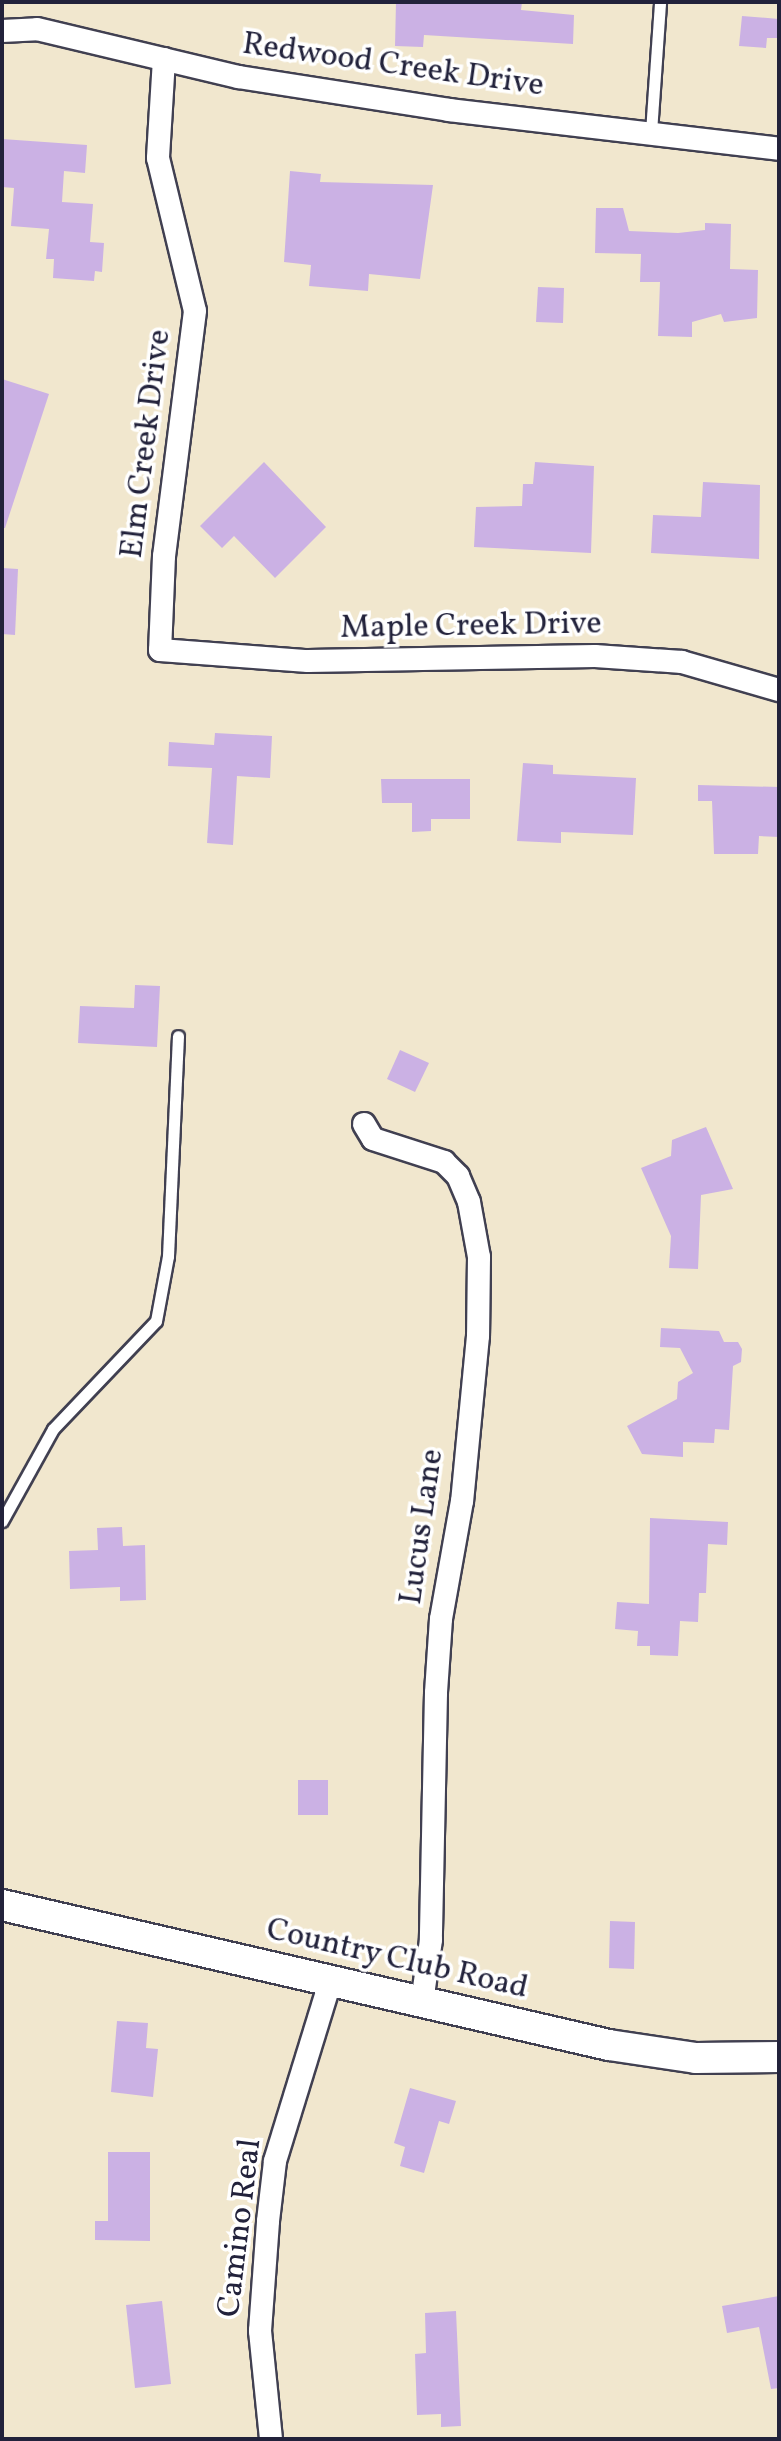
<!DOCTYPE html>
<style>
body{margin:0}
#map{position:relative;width:781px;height:2441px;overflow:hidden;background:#f1e7ce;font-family:Vollkorn,serif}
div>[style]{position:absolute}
.building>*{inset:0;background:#cbb1e4}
.roads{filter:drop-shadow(2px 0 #414051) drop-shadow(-2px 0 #414051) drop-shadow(0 2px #414051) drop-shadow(0 -2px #414051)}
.service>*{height:11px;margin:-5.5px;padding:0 5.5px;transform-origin:5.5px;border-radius:5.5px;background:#fff}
.minor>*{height:22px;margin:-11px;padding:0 11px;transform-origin:11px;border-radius:11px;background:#fff}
.secondary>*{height:30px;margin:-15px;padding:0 15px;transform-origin:15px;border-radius:15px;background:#fff}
span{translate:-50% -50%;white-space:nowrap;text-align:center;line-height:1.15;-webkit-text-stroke:7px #fff;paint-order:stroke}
.street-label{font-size:32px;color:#22223b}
.frame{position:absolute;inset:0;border:4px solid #22223b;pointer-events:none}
</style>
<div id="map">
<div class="building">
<i style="clip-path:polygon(396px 2px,522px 2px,521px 10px,574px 15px,573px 44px,424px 35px,423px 47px,395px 46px)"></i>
<i style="clip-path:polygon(742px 16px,779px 19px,779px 38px,767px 38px,766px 48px,739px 46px)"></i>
<i style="clip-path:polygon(2px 139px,87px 145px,85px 173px,64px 171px,62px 202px,93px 204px,90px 242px,104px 243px,102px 272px,95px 271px,94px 281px,53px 278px,54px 259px,46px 259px,49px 229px,11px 226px,14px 188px,2px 187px)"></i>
<i style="clip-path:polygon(290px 171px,321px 174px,320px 182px,433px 185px,420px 279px,369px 274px,368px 291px,309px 286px,311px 265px,284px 262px)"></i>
<i style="clip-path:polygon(596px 208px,623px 208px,629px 231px,678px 233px,705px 230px,705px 223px,731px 224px,730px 269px,758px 270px,757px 318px,724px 322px,721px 314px,692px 322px,692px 337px,658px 336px,660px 282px,640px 282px,641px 254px,595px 253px)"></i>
<i style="clip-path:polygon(538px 287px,564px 288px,563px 323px,536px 322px)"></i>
<i style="clip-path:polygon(2px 379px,49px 394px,5px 528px,2px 528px)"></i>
<i style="clip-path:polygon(264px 462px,326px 527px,275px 578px,234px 536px,222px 548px,200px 526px)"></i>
<i style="clip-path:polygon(535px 462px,594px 466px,591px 553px,474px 547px,476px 507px,522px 506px,523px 484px,533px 484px)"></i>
<i style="clip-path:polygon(703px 482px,760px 485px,759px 559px,651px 553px,653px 515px,701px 517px)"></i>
<i style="clip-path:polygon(2px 568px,18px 569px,15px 635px,2px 634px)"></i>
<i style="clip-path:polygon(215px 733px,272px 736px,270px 778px,237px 776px,233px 845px,207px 843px,212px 768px,168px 766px,169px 742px,214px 745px)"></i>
<i style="clip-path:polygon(523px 763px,553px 765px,553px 774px,636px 778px,633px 835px,561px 832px,561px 843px,517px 841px)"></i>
<i style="clip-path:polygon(381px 779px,470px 779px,470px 819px,431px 819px,431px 831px,412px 832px,412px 803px,382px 803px)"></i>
<i style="clip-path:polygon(698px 785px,779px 787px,779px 837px,759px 836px,758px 854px,714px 854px,712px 801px,698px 801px)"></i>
<i style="clip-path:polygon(135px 985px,160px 986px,157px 1047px,78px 1043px,80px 1006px,134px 1008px)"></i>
<i style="clip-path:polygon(400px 1050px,429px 1063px,415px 1092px,387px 1079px)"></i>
<i style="clip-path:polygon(706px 1127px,733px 1189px,701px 1195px,698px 1269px,669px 1268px,671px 1236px,641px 1168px,671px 1156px,672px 1140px)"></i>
<i style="clip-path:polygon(661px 1328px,719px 1331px,724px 1342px,738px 1342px,742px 1349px,741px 1362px,733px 1366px,729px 1430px,715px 1429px,714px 1443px,683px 1442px,683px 1457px,642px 1454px,627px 1426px,677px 1399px,678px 1382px,693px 1373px,680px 1348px,660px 1347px)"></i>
<i style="clip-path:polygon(650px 1518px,728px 1522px,727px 1545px,708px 1544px,706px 1593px,699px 1593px,698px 1622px,680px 1621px,678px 1656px,650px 1655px,650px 1646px,637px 1646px,638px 1631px,615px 1629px,617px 1602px,649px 1604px)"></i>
<i style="clip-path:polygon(122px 1527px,123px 1546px,145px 1545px,146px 1600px,120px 1601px,120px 1587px,70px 1589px,69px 1551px,98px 1550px,97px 1528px)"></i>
<i style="clip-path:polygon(298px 1780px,328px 1780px,328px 1815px,298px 1815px)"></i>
<i style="clip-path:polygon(610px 1921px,635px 1922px,634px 1969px,609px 1968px)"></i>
<i style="clip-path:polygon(117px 2021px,148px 2023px,146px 2048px,158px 2049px,153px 2097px,111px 2092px)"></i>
<i style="clip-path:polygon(410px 2088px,456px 2101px,449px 2124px,439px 2121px,424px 2173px,400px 2166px,405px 2147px,394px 2143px)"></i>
<i style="clip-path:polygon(108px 2152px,150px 2152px,150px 2241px,95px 2240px,95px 2221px,108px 2221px)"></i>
<i style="clip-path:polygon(779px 2296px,779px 2388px,771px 2389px,759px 2327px,727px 2333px,722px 2306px)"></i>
<i style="clip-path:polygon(162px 2301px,171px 2384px,135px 2388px,126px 2305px)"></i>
<i style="clip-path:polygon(456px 2311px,461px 2426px,441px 2427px,441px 2414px,417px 2415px,415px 2354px,426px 2353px,425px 2313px)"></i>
</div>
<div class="roads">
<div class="service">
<i style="left:651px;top:132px;width:130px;rotate:-86deg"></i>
<i style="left:2px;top:1521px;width:105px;rotate:-61deg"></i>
<i style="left:53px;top:1429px;width:149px;rotate:-46.4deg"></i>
<i style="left:156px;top:1321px;width:66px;rotate:-79.5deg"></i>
<i style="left:168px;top:1256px;width:220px;rotate:-87.4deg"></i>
</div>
<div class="minor">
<i style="left:2px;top:31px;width:35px;rotate:-3deg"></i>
<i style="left:37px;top:29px;width:208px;rotate:13.4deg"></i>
<i style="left:239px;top:77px;width:213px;rotate:8.9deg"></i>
<i style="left:449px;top:110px;width:332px;rotate:6.7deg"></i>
<i style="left:164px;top:59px;width:99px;rotate:93.5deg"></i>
<i style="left:158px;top:158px;width:157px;rotate:76.4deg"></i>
<i style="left:195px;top:311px;width:247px;rotate:97.2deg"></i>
<i style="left:164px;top:556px;width:94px;rotate:92.4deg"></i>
<i style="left:160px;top:650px;width:148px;rotate:4.3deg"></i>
<i style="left:308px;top:661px;width:287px;rotate:-1deg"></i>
<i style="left:595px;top:656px;width:87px;rotate:3.9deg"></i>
<i style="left:682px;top:662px;width:101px;rotate:16.1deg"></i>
<i style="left:364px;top:1124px;width:17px;rotate:59deg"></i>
<i style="left:373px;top:1139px;width:75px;rotate:17.9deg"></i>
<i style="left:444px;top:1162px;width:20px;rotate:45deg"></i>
<i style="left:458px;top:1176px;width:28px;rotate:67deg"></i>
<i style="left:469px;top:1202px;width:56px;rotate:79.7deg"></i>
<i style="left:479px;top:1257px;width:79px;rotate:90.7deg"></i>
<i style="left:478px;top:1336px;width:166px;rotate:95.5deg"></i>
<i style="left:462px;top:1501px;width:120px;rotate:100.1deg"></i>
<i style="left:441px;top:1619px;width:74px;rotate:93.9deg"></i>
<i style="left:436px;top:1693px;width:247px;rotate:91.2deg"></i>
<i style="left:431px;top:1940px;width:63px;rotate:98.3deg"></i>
<i style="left:271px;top:2439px;width:109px;rotate:-95.8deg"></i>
<i style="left:260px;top:2331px;width:110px;rotate:-85.8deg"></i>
<i style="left:268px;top:2221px;width:60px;rotate:-83.3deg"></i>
<i style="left:275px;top:2161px;width:187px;rotate:-72.9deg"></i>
</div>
<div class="secondary">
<i style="left:2px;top:1905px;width:623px;rotate:12.99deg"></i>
<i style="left:609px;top:2045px;width:88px;rotate:8.5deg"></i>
<i style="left:696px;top:2058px;width:83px;rotate:-0.7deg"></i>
</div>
</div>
<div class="street-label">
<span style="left:393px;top:66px;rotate:8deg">Redwood Creek Drive</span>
<span style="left:147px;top:444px;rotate:-83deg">Elm Creek Drive</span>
<span style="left:471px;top:627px;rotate:-1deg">Maple Creek Drive</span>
<span style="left:423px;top:1527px;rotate:-82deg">Lucus Lane</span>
<span style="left:397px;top:1960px;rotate:13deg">Country Club Road</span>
<span style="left:241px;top:2228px;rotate:-83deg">Camino Real</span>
</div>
<div class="frame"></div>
</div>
